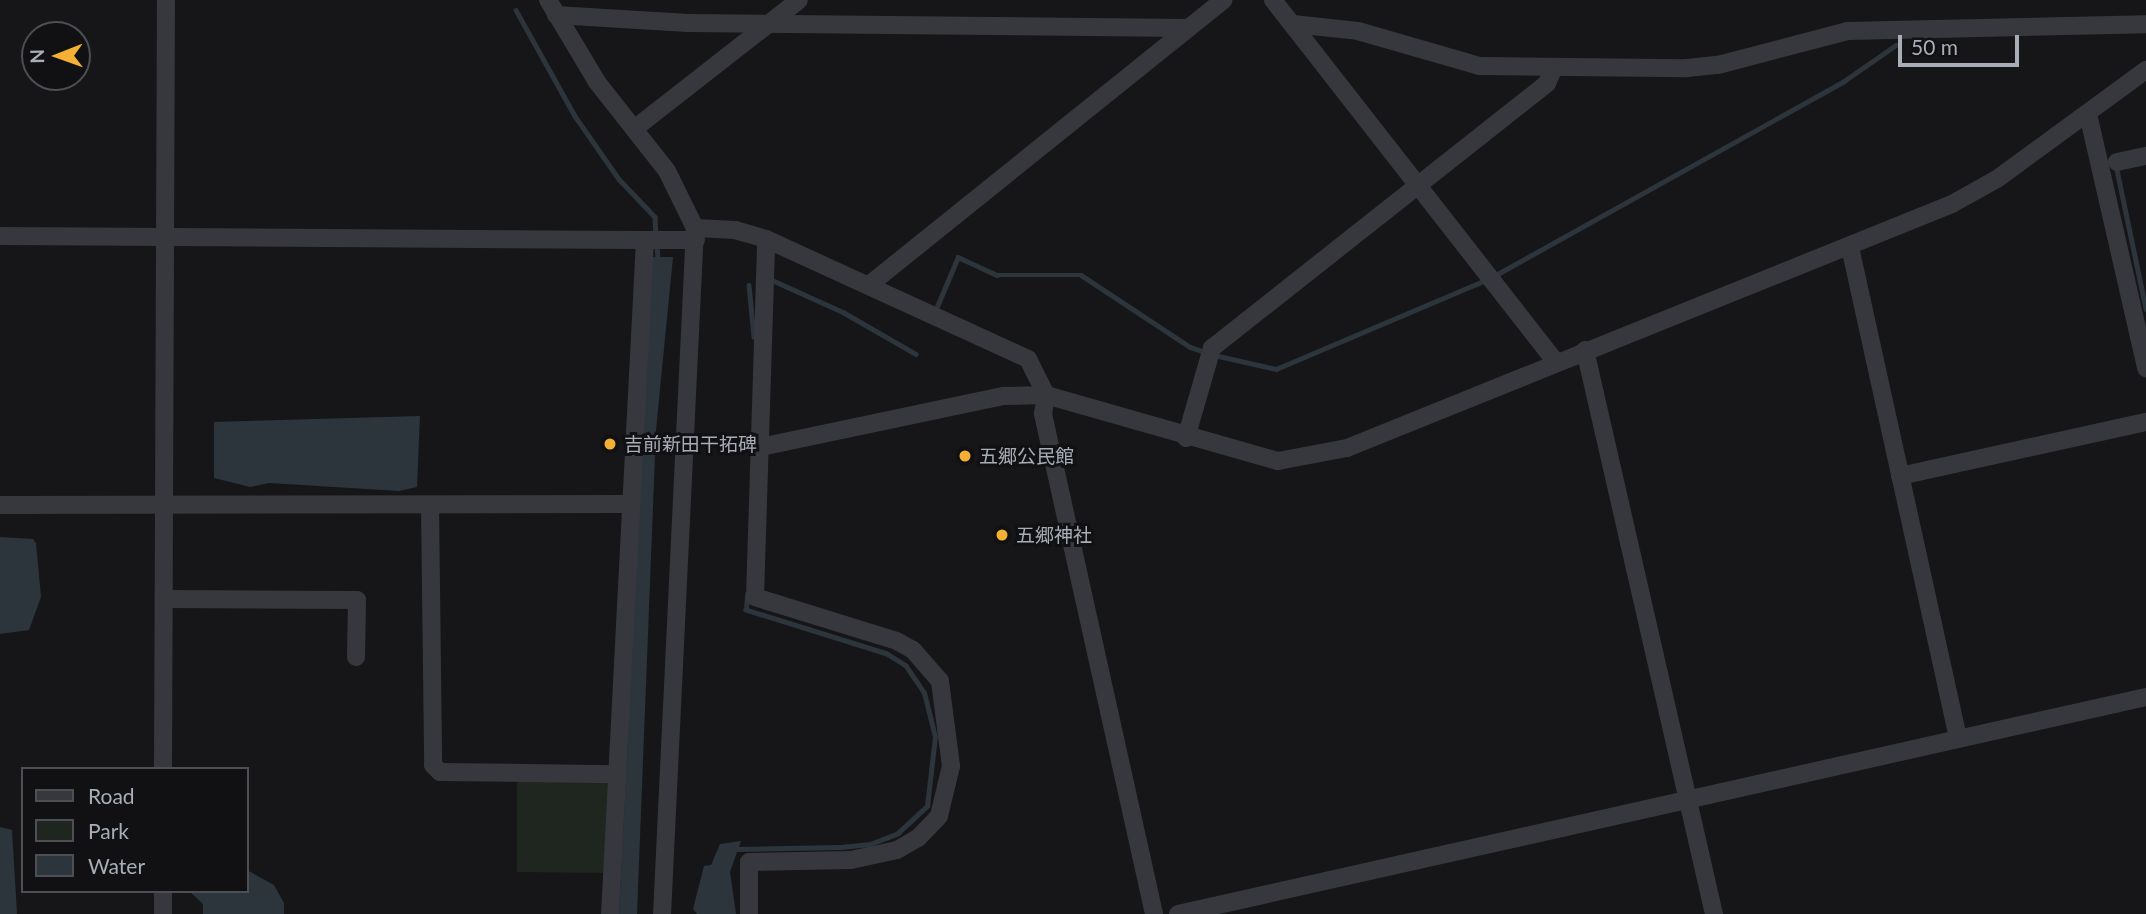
<!DOCTYPE html>
<meta charset="utf-8">
<style>
body{margin:0}
#map{position:relative;width:2146px;height:914px;overflow:hidden;background:#161618;font-family:Lato,"Noto Sans JP",sans-serif}
div>[style]{position:absolute}
.green>*{inset:0;background:#1e261f}
.water>*{inset:0;background:#2c353c}
.stream>*{height:4.5px;margin:-2.25px;padding:0 2.25px;transform-origin:2.25px;border-radius:2.25px;background:#2c353c}
.minor>*{height:18px;margin:-9px;padding:0 9px;transform-origin:9px;border-radius:9px;background:#37383d}
.dots>*{width:19px;height:19px;translate:-50% -50%;box-sizing:border-box;border:4px solid #111113;border-radius:50%}
span{translate:-50% -50%;white-space:nowrap;text-align:center;line-height:1.15;-webkit-text-stroke:6px #111113;paint-order:stroke}
.poi-label{font-size:19px;color:#a8adb8}
.left{translate:0 -50%;text-align:left}
.legend{position:absolute;left:21px;top:767px;width:228px;height:126px;box-sizing:border-box;background:#111113;border:2px solid #4d4f55;margin:0;padding:9px 12px;list-style:none;font-size:21px;color:#a8adb8}
.legend li{display:flex;align-items:center;gap:14px;height:35px}
.legend b{width:35px;border:2px solid #4d4f55}
.north{position:absolute;left:21px;top:21px;width:70px;height:70px;box-sizing:border-box;background:#111113;border:2px solid #4d4f55;border-radius:50%;rotate:269deg;font-size:19px;font-weight:700;line-height:28px;text-align:center;color:#a8adb8}
.north::after{content:'';display:block;margin:auto;width:24px;height:32px;background:#f2b134;clip-path:polygon(50% 0,100% 100%,50% 72%,0 100%)}
.scale{position:absolute;left:1898px;top:35px;width:121px;height:32px;box-sizing:border-box;border:4px solid #a8adb8;border-top:0;padding-left:9px;font-size:21px;line-height:24px;white-space:nowrap;color:#a8adb8;-webkit-text-stroke:5px #111113;paint-order:stroke}
</style>
<div id="map">
<div class="green">
<i style="clip-path:polygon(603px 779px,610px 786px,606px 873px,517px 872px,517px 781px)"></i>
</div>
<div class="water">
<i style="clip-path:polygon(652px 257px,673px 257px,656px 430px,637px 914px,619px 914px)"></i>
<i style="clip-path:polygon(420px 416px,417px 487px,399px 491px,269px 483px,250px 487px,214px 478px,214px 422px)"></i>
<i style="clip-path:polygon(0 537px,33px 539px,36px 543px,41px 597px,29px 630px,0 634px)"></i>
<i style="clip-path:polygon(0 827px,12px 830px,17px 914px,0 914px)"></i>
<i style="clip-path:polygon(741px 841px,730px 872px,736px 914px,697px 914px,693px 909px,704px 866px,711px 865px,720px 844px)"></i>
<i style="clip-path:polygon(247px 870px,274px 885px,284px 903px,284px 914px,203px 914px,203px 904px,189px 891px,247px 891px)"></i>
</div>
<div class="stream">
<i style="left:516px;top:10px;width:121px;rotate:60.9deg"></i>
<i style="left:575px;top:116px;width:77px;rotate:55.1deg"></i>
<i style="left:619px;top:179px;width:52px;rotate:46.5deg"></i>
<i style="left:655px;top:217px;width:18px;rotate:87deg"></i>
<i style="left:2116px;top:165px;width:147px;rotate:78.2deg"></i>
<i style="left:657px;top:244px;width:13px;rotate:86deg"></i>
<i style="left:1494px;top:276px;width:401px;rotate:-29.1deg"></i>
<i style="left:1844px;top:81px;width:63px;rotate:-34.7deg"></i>
<i style="left:772px;top:280px;width:78px;rotate:24.3deg"></i>
<i style="left:843px;top:312px;width:84px;rotate:29.9deg"></i>
<i style="left:749px;top:285px;width:52px;rotate:84.5deg"></i>
<i style="left:936px;top:309px;width:56px;rotate:-67.1deg"></i>
<i style="left:958px;top:257px;width:43px;rotate:24.8deg"></i>
<i style="left:997px;top:275px;width:84px"></i>
<i style="left:1081px;top:275px;width:131px;rotate:33.4deg"></i>
<i style="left:1190px;top:347px;width:16px;rotate:18deg"></i>
<i style="left:1214px;top:355px;width:64px;rotate:12.7deg"></i>
<i style="left:1276px;top:369px;width:228px;rotate:-23deg"></i>
<i style="left:737px;top:849px;width:104px;rotate:-1.1deg"></i>
<i style="left:841px;top:847px;width:29px;rotate:-6deg"></i>
<i style="left:870px;top:844px;width:30px;rotate:-21deg"></i>
<i style="left:898px;top:833px;width:40px;rotate:-43deg"></i>
<i style="left:927px;top:806px;width:69px;rotate:-83.4deg"></i>
<i style="left:935px;top:737px;width:45px;rotate:-104deg"></i>
<i style="left:924px;top:693px;width:32px;rotate:-124deg"></i>
<i style="left:906px;top:666px;width:22px;rotate:-148deg"></i>
<i style="left:887px;top:654px;width:148px;rotate:-162.7deg"></i>
<i style="left:746px;top:610px;width:16px;rotate:-86deg"></i>
</div>
<div class="minor">
<i style="left:548px;top:0;width:96px;rotate:59.1deg"></i>
<i style="left:597px;top:82px;width:113px;rotate:51.8deg"></i>
<i style="left:667px;top:171px;width:64px;rotate:63.8deg"></i>
<i style="left:695px;top:228px;width:687px;rotate:92.75deg"></i>
<i style="left:1273px;top:0;width:459px;rotate:52deg"></i>
<i style="left:556px;top:15px;width:132px;rotate:3.5deg"></i>
<i style="left:688px;top:23px;width:500px;rotate:0.57deg"></i>
<i style="left:1293px;top:24px;width:65px;rotate:6.1deg"></i>
<i style="left:1358px;top:31px;width:126px;rotate:16.1deg"></i>
<i style="left:1479px;top:66px;width:208px;rotate:0.6deg"></i>
<i style="left:1687px;top:68px;width:31px;rotate:-6deg"></i>
<i style="left:1718px;top:65px;width:134px;rotate:-14.7deg"></i>
<i style="left:1848px;top:31px;width:298px;rotate:-1.3deg"></i>
<i style="left:2088px;top:114px;width:261px;rotate:77.1deg"></i>
<i style="left:634px;top:129px;width:209px;rotate:-38deg"></i>
<i style="left:2117px;top:162px;width:30px;rotate:-12deg"></i>
<i style="left:695px;top:228px;width:40px;rotate:2.9deg"></i>
<i style="left:735px;top:230px;width:32px;rotate:16deg"></i>
<i style="left:766px;top:239px;width:288px;rotate:24.6deg"></i>
<i style="left:1028px;top:359px;width:40px;rotate:63.4deg"></i>
<i style="left:1046px;top:395px;width:241px;rotate:15.9deg"></i>
<i style="left:1278px;top:461px;width:70px;rotate:-10.7deg"></i>
<i style="left:1347px;top:448px;width:652px;rotate:-21.96deg"></i>
<i style="left:1952px;top:204px;width:51px;rotate:-29.1deg"></i>
<i style="left:1997px;top:179px;width:185px;rotate:-36.2deg"></i>
<i style="left:0;top:236px;width:645px;rotate:0.36deg"></i>
<i style="left:645px;top:240px;width:675px;rotate:92.97deg"></i>
<i style="left:645px;top:240px;width:51px"></i>
<i style="left:1850px;top:247px;width:503px;rotate:77.59deg"></i>
<i style="left:869px;top:285px;width:455px;rotate:-38.8deg"></i>
<i style="left:1585px;top:350px;width:579px;rotate:77.12deg"></i>
<i style="left:1186px;top:438px;width:94px;rotate:-73.9deg"></i>
<i style="left:1212px;top:348px;width:427px;rotate:-38.3deg"></i>
<i style="left:1547px;top:83px;width:17px;rotate:-66deg"></i>
<i style="left:761px;top:447px;width:248px;rotate:-11.9deg"></i>
<i style="left:1004px;top:396px;width:42px;rotate:-1.4deg"></i>
<i style="left:1046px;top:395px;width:19px;rotate:99deg"></i>
<i style="left:1043px;top:414px;width:512px;rotate:77.48deg"></i>
<i style="left:1900px;top:476px;width:252px;rotate:-12.4deg"></i>
<i style="left:0;top:505px;width:629px;rotate:-0.09deg"></i>
<i style="left:430px;top:505px;width:260px;rotate:89.3deg"></i>
<i style="left:433px;top:765px;width:10px;rotate:45deg"></i>
<i style="left:440px;top:772px;width:176px;rotate:0.7deg"></i>
<i style="left:164px;top:599px;width:193px;rotate:0.3deg"></i>
<i style="left:357px;top:600px;width:57px;rotate:91deg"></i>
<i style="left:163px;top:769px;width:769px;rotate:-89.78deg"></i>
<i style="left:163px;top:914px;width:23px;rotate:-90deg"></i>
<i style="left:749px;top:914px;width:52px;rotate:-90deg"></i>
<i style="left:749px;top:862px;width:102px;rotate:-1.1deg"></i>
<i style="left:851px;top:860px;width:47px;rotate:-12.3deg"></i>
<i style="left:897px;top:850px;width:24px;rotate:-30deg"></i>
<i style="left:918px;top:838px;width:30px;rotate:-46deg"></i>
<i style="left:939px;top:816px;width:51px;rotate:-76.5deg"></i>
<i style="left:951px;top:766px;width:86px;rotate:-97.4deg"></i>
<i style="left:940px;top:681px;width:41px;rotate:-131.1deg"></i>
<i style="left:913px;top:650px;width:18px;rotate:-151deg"></i>
<i style="left:897px;top:641px;width:149px;rotate:-162.8deg"></i>
<i style="left:755px;top:597px;width:358px;rotate:-88.2deg"></i>
<i style="left:1178px;top:914px;width:992px;rotate:-12.64deg"></i>
</div>
<div class="dots">
<i style="left:610px;top:444px;background:#f2b134"></i>
<i style="left:965px;top:456px;background:#f2b134"></i>
<i style="left:1002px;top:535px;background:#f2b134"></i>
</div>
<div class="poi-label">
<span class="left" style="left:624px;top:444px">吉前新田干拓碑</span>
<span class="left" style="left:979px;top:456px">五郷公民館</span>
<span class="left" style="left:1016px;top:535px">五郷神社</span>
</div>
<ul class="legend">
<li><b style="height:9px;background:#37383d"></b>Road</li>
<li><b style="height:19px;background:#1e261f"></b>Park</li>
<li><b style="height:19px;background:#2c353c"></b>Water</li>
</ul>
<div class="north">N</div>
<div class="scale">50 m</div>
</div>
